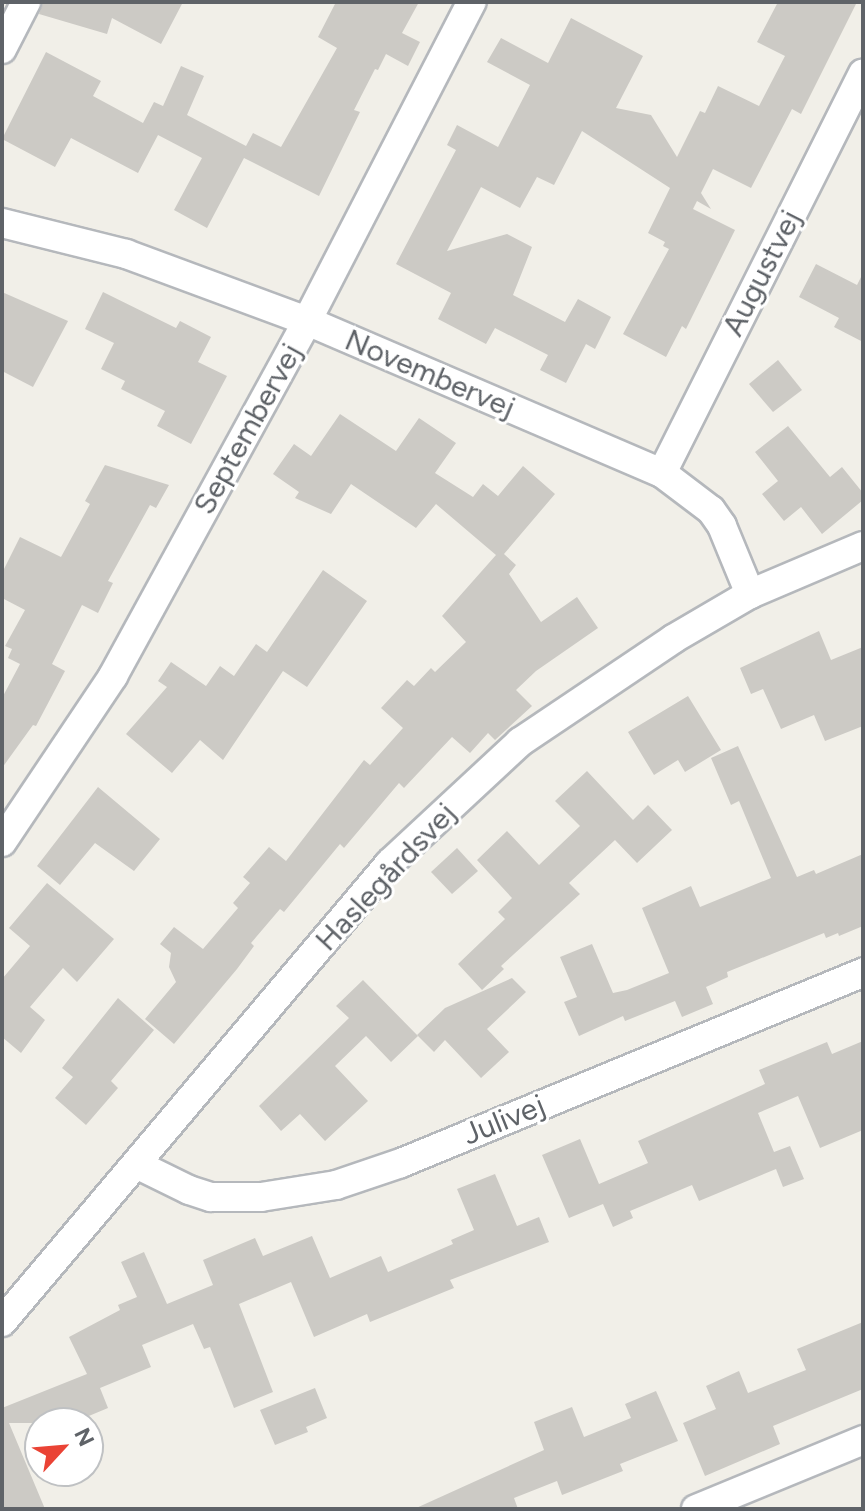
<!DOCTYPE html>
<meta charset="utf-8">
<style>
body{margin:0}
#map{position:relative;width:865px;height:1511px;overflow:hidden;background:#f1efe8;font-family:Figtree,sans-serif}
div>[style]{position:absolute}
.building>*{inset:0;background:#cccac5}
.roads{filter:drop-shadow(2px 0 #b5b8bc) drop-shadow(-2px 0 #b5b8bc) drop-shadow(0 2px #b5b8bc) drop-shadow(0 -2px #b5b8bc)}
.minor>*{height:28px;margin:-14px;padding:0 14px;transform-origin:14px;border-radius:14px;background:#fff}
span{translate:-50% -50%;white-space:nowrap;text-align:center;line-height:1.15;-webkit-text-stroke:6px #fff;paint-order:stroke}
.street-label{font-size:30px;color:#5f6368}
.frame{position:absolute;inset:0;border:4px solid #5f6368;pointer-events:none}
.north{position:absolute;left:24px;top:1407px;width:80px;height:80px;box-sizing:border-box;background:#fff;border:2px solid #bfc1c3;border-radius:50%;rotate:64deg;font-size:22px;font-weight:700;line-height:32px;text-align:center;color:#5f6368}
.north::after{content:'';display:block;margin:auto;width:28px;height:36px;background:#ea4335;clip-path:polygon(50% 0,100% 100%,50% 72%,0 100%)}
</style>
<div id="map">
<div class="building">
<i style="clip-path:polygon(43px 2px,183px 2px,161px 44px,112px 18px,107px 34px,39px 14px)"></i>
<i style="clip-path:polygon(336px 2px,419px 2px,402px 33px,420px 42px,408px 66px,386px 54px,378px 70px,375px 69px,354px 110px,360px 112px,319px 196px,244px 158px,207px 228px,174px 210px,202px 158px,158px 135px,138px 173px,71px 138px,55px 167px,2px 139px,46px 52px,101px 81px,93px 96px,143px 123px,154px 102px,163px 106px,181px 66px,204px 76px,187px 115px,246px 146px,253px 133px,281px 147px,337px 48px,318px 37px)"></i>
<i style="clip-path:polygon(778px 2px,857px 2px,801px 114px,792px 109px,751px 188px,713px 169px,701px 193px,711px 209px,697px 201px,693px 209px,735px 230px,686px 329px,682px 326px,666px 357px,623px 334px,669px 249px,663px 246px,665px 242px,648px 233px,670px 188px,582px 131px,554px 185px,537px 177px,520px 208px,481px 187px,447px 251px,507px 234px,532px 247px,513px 295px,565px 322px,578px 299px,611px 317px,595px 349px,586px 344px,566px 383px,540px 370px,548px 355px,495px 328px,486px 344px,438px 319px,451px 293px,396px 264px,456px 150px,447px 145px,457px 125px,498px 147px,530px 85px,487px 62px,501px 38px,548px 63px,571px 18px,643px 56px,616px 108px,651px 115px,677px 157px,700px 111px,705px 113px,718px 86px,759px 106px,785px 56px,757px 42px)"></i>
<i style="clip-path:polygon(816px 264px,857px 285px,863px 273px,863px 342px,834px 327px,839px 318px,799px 297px)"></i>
<i style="clip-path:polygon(2px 292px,68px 321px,33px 387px,2px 371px)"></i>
<i style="clip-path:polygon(103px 292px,176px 328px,180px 321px,211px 337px,198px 362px,227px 376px,191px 444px,157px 426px,165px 411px,121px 389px,125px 381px,101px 369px,114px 343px,85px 329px)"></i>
<i style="clip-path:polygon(778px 360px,802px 390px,773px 412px,749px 384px)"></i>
<i style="clip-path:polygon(340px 414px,396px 451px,419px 418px,456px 443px,435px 473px,473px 497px,483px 484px,498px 496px,523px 466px,555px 494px,504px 554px,516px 565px,509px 574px,541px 622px,577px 597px,598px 628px,536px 671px,516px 690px,532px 706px,495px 740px,488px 733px,470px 753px,452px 737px,404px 788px,399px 783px,344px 848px,340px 844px,284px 912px,280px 909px,251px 943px,254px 946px,237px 969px,174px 1044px,145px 1019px,176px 982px,169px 967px,171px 953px,160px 944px,174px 927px,203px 949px,238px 908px,233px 903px,250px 883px,243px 877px,269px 847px,286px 861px,364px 760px,370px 765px,403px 728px,381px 708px,407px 680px,414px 686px,431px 668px,435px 672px,466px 642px,442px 616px,496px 555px,436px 504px,416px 528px,351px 484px,331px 514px,295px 498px,299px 492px,273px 474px,294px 444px,311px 456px)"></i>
<i style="clip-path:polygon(788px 426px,830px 477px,842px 467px,863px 493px,863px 500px,822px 534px,801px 507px,784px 521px,762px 494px,778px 481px,755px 452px)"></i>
<i style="clip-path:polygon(105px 465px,169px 485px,156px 508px,150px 505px,108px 581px,113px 583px,98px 613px,82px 605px,52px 664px,65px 671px,36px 726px,33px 725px,2px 768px,2px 698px,20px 664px,8px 658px,12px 649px,5px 646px,25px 610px,2px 598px,2px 573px,20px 537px,61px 557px,90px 504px,85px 501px)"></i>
<i style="clip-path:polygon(323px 570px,367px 601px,307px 687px,283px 671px,223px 760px,200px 740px,172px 773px,126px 734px,167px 687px,158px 681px,171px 662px,206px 686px,220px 666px,234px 676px,256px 644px,267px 652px)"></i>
<i style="clip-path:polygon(819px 631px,831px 660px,863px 647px,863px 726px,825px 741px,814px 715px,781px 729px,763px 689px,751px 694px,740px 668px)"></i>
<i style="clip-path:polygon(688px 696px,721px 750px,685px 772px,678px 760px,654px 775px,628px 732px)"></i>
<i style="clip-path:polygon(738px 746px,797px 877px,814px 870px,816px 874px,863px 854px,863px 926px,839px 936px,838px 933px,826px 938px,824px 933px,727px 972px,728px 977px,706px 987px,713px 1004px,682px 1017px,675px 1001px,625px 1021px,623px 1016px,579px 1036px,564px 1002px,577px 997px,560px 957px,592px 944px,613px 993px,627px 990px,669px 973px,642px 908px,691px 886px,700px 907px,771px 878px,739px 801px,731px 805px,711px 758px)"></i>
<i style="clip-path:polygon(587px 771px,633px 820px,648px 805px,672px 830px,637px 863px,615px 840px,569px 883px,580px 894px,501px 966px,504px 969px,482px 990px,458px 964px,505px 919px,498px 912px,512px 898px,477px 860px,507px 831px,539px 865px,580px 826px,555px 801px)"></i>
<i style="clip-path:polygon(98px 787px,160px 839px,134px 871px,95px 843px,60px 885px,37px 866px)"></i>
<i style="clip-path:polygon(457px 848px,478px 871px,452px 894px,431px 872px)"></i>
<i style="clip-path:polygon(47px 883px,114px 939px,77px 982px,63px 968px,30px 1007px,45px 1020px,21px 1053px,2px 1037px,2px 979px,30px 946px,9px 928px)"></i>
<i style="clip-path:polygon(512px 978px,526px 992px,487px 1029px,509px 1052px,481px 1078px,445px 1040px,434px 1052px,417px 1035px,445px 1008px)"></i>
<i style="clip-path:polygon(363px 980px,418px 1036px,391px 1062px,366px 1036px,335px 1066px,368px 1101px,325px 1141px,300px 1114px,281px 1131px,259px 1106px,349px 1018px,336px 1006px)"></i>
<i style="clip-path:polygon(118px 998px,154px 1030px,111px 1081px,118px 1088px,86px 1125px,55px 1098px,73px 1077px,62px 1068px)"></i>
<i style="clip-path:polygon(863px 1041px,863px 1130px,820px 1148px,798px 1096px,758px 1113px,774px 1152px,790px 1146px,804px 1179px,783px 1187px,776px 1169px,699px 1201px,692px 1185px,630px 1211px,633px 1218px,613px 1227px,603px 1204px,569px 1218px,542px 1155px,580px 1139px,599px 1184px,648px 1163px,638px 1141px,765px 1084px,759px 1070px,827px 1042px,832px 1054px)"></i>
<i style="clip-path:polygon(495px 1174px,517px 1226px,539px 1217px,549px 1242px,450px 1280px,454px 1288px,370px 1322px,367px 1314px,314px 1337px,291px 1282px,239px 1304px,273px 1392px,234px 1408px,210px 1347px,204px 1349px,193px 1324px,142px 1345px,151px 1367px,100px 1388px,108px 1408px,72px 1423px,9px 1423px,45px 1509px,2px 1509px,2px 1408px,87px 1374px,69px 1337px,120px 1310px,118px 1305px,137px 1297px,121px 1262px,144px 1252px,167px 1304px,213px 1285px,203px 1260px,255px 1238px,263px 1256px,312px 1236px,330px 1278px,381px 1256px,388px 1272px,453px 1244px,451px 1240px,474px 1230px,457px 1189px)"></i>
<i style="clip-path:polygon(863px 1322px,863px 1389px,773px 1426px,780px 1444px,705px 1476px,683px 1423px,716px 1409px,706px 1386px,739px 1371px,748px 1393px,806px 1370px,797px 1349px)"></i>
<i style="clip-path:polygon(315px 1388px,327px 1418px,306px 1427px,308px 1432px,275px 1445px,260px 1410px)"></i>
<i style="clip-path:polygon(656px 1391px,678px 1441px,620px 1464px,623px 1471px,562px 1495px,557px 1481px,514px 1498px,518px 1509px,414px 1509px,544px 1450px,534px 1422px,572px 1407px,584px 1437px,631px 1418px,625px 1404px)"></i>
</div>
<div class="roads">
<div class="minor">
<i style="left:2px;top:49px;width:53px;rotate:-62.9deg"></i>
<i style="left:2px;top:223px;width:128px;rotate:14deg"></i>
<i style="left:126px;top:254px;width:193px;rotate:20.3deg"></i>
<i style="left:307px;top:321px;width:386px;rotate:23.2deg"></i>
<i style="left:662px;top:473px;width:61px;rotate:37.1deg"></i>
<i style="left:711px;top:510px;width:19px;rotate:55deg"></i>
<i style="left:722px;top:526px;width:74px;rotate:67.6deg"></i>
<i style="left:662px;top:473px;width:447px;rotate:-63.3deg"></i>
<i style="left:2px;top:842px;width:200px;rotate:-56.2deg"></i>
<i style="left:113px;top:676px;width:405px;rotate:-61.3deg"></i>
<i style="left:307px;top:321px;width:359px;rotate:-62.7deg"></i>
<i style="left:136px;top:1164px;width:59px;rotate:26.1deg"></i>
<i style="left:189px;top:1190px;width:23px;rotate:18deg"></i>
<i style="left:211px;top:1197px;width:50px"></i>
<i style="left:261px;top:1197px;width:76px;rotate:-9.1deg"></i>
<i style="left:336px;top:1185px;width:69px;rotate:-18.7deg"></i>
<i style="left:401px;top:1163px;width:500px;rotate:-22.4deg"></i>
<i style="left:2px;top:1322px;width:601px;rotate:-49.79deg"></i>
<i style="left:390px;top:863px;width:178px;rotate:-42.9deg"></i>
<i style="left:520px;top:742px;width:184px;rotate:-33.9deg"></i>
<i style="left:673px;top:639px;width:89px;rotate:-30.3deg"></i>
<i style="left:750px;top:594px;width:123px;rotate:-23deg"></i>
<i style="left:696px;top:1509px;width:181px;rotate:-22.4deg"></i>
</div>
</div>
<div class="street-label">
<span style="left:762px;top:273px;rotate:-63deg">Augustvej</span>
<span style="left:430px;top:374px;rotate:23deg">Novembervej</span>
<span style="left:248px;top:429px;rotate:-61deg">Septembervej</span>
<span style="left:386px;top:877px;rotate:-47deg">Haslegårdsvej</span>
<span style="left:504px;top:1120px;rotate:-22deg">Julivej</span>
</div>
<div class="frame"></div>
<div class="north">N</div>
</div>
